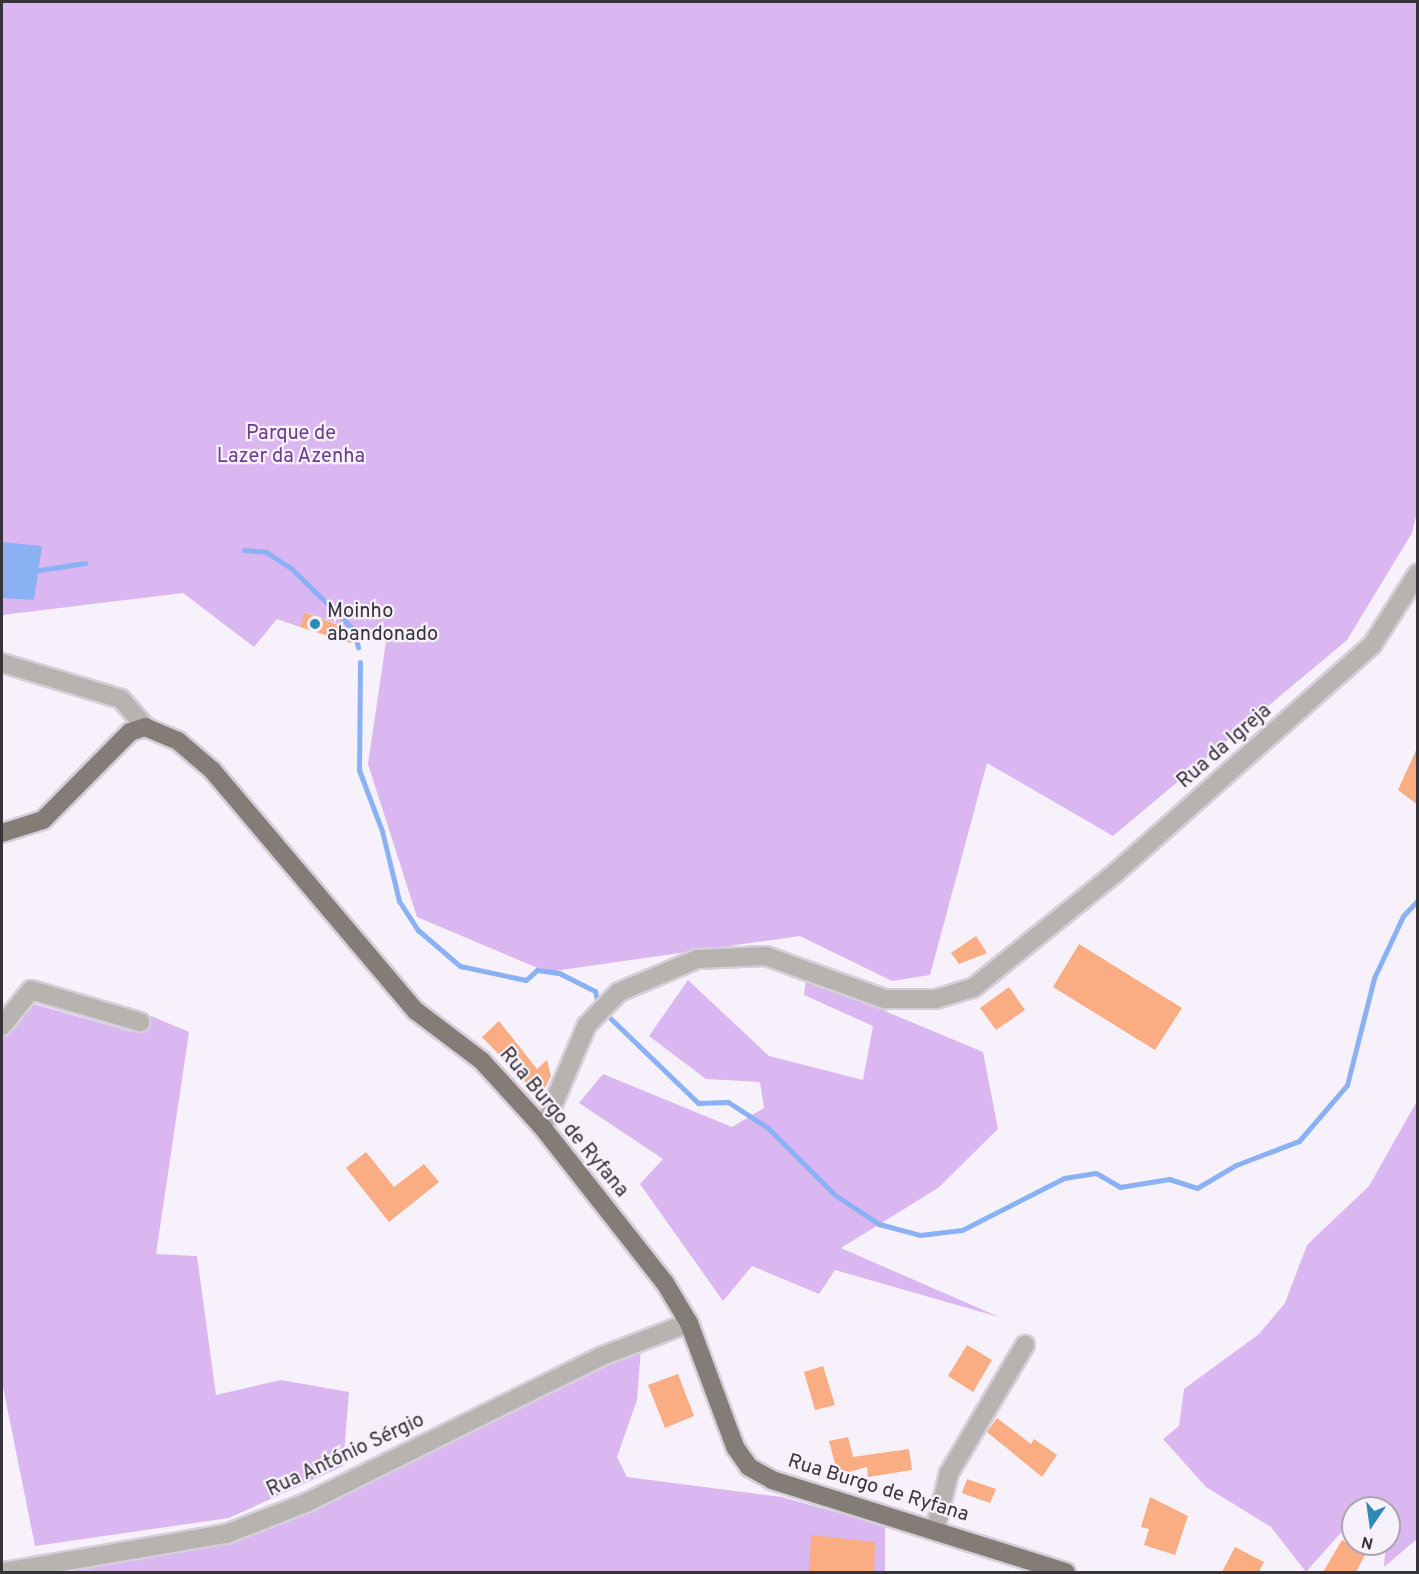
<!DOCTYPE html>
<meta charset="utf-8">
<style>
body{margin:0}
#map{position:relative;width:1419px;height:1574px;overflow:hidden;background:#f7f1fb;font-family:Overpass,sans-serif}
div>[style]{position:absolute}
.green>*{inset:0;background:#dbb7f1}
.water>*{inset:0;background:#8bb1f5}
.stream>*{height:5px;margin:-2.5px;padding:0 2.5px;transform-origin:2.5px;border-radius:2.5px;background:#8bb1f5}
.building>*{inset:0;background:#faac83}
.roads{filter:drop-shadow(2px 0 #d4cfd8) drop-shadow(-2px 0 #d4cfd8) drop-shadow(0 2px #d4cfd8) drop-shadow(0 -2px #d4cfd8)}
.minor>*{height:18px;margin:-9px;padding:0 9px;transform-origin:9px;border-radius:9px;background:#b7b3b0}
.major>*{height:18px;margin:-9px;padding:0 9px;transform-origin:9px;border-radius:9px;background:#847d77}
.dots>*{width:16px;height:16px;translate:-50% -50%;box-sizing:border-box;border:3px solid #f7f1fb;border-radius:50%}
span{translate:-50% -50%;white-space:nowrap;text-align:center;line-height:1.15;-webkit-text-stroke:4.5px #f7f1fb;paint-order:stroke}
.park-label{font-size:20px;color:#6e3a8b}
.poi-label{font-size:20px;color:#363438}
.left{translate:0 -50%;text-align:left}
.street-label{font-size:20px;color:#363438}
.frame{position:absolute;inset:0;border:3px solid #363438;pointer-events:none}
.north{position:absolute;left:1341px;top:1496px;width:60px;height:60px;box-sizing:border-box;background:#f7f1fb;border:2px solid #aaa5ad;border-radius:50%;rotate:193deg;font-size:16px;font-weight:700;line-height:24px;text-align:center;color:#363438}
.north::after{content:'';display:block;margin:auto;width:21px;height:27px;background:#2f89b7;clip-path:polygon(50% 0,100% 100%,50% 72%,0 100%)}
</style>
<div id="map">
<div class="green">
<i style="clip-path:polygon(2px 2px,1417px 2px,1418px 508px,1412px 533px,1347px 640px,1113px 836px,987px 763px,930px 975px,892px 981px,800px 936px,547px 972px,417px 917px,368px 764px,388px 628px,363px 634px,306px 612px,300px 627px,277px 619px,254px 647px,183px 593px,2px 615px)"></i>
<i style="clip-path:polygon(806px 978px,983px 1052px,998px 1129px,938px 1188px,841px 1248px,999px 1317px,835px 1270px,819px 1294px,752px 1266px,723px 1301px,640px 1184px,663px 1159px,579px 1103px,603px 1074px,732px 1127px,764px 1108px,760px 1082px,706px 1079px,649px 1036px,688px 980px,769px 1056px,863px 1080px,873px 1026px,804px 995px)"></i>
<i style="clip-path:polygon(34px 1004px,133px 1032px,151px 1016px,189px 1032px,156px 1254px,197px 1256px,216px 1395px,281px 1380px,349px 1392px,343px 1466px,229px 1518px,35px 1546px,2px 1382px,2px 1034px)"></i>
<i style="clip-path:polygon(1417px 1101px,1417px 1539px,1384px 1567px,1389px 1508px,1353px 1508px,1353px 1519px,1306px 1572px,1271px 1527px,1206px 1487px,1163px 1439px,1179px 1426px,1184px 1389px,1259px 1334px,1285px 1303px,1307px 1245px,1369px 1186px)"></i>
<i style="clip-path:polygon(641px 1348px,637px 1400px,617px 1457px,627px 1477px,782px 1497px,885px 1526px,885px 1572px,51px 1572px,49px 1563px,258px 1532px)"></i>
</div>
<div class="water">
<i style="clip-path:polygon(2px 542px,42px 546px,34px 600px,2px 598px)"></i>
</div>
<div class="stream">
<i style="left:244px;top:550px;width:22px;rotate:5deg"></i>
<i style="left:266px;top:552px;width:31px;rotate:33deg"></i>
<i style="left:292px;top:569px;width:87px;rotate:44.5deg"></i>
<i style="left:354px;top:630px;width:18px;rotate:77deg"></i>
<i style="left:33px;top:571px;width:53px;rotate:-8.7deg"></i>
<i style="left:360px;top:662px;width:108px;rotate:90.5deg"></i>
<i style="left:359px;top:770px;width:65px;rotate:69.3deg"></i>
<i style="left:382px;top:831px;width:72px;rotate:76.3deg"></i>
<i style="left:399px;top:901px;width:35px;rotate:57deg"></i>
<i style="left:418px;top:930px;width:55px;rotate:40.6deg"></i>
<i style="left:460px;top:966px;width:67px;rotate:12deg"></i>
<i style="left:526px;top:980px;width:15px;rotate:-42deg"></i>
<i style="left:537px;top:970px;width:22px;rotate:8deg"></i>
<i style="left:559px;top:973px;width:40px;rotate:26.6deg"></i>
<i style="left:595px;top:991px;width:9px;rotate:77deg"></i>
<i style="left:607px;top:1015px;width:127px;rotate:44deg"></i>
<i style="left:698px;top:1103px;width:30px;rotate:-2deg"></i>
<i style="left:728px;top:1102px;width:48px;rotate:33deg"></i>
<i style="left:768px;top:1128px;width:95px;rotate:45deg"></i>
<i style="left:835px;top:1195px;width:53px;rotate:33.4deg"></i>
<i style="left:879px;top:1224px;width:42px;rotate:15deg"></i>
<i style="left:920px;top:1235px;width:42px;rotate:-6.8deg"></i>
<i style="left:962px;top:1230px;width:114px;rotate:-27deg"></i>
<i style="left:1064px;top:1178px;width:32px;rotate:-9deg"></i>
<i style="left:1096px;top:1173px;width:28px;rotate:30deg"></i>
<i style="left:1120px;top:1187px;width:50px;rotate:-9.3deg"></i>
<i style="left:1169px;top:1179px;width:29px;rotate:18deg"></i>
<i style="left:1197px;top:1188px;width:45px;rotate:-30.5deg"></i>
<i style="left:1236px;top:1165px;width:67px;rotate:-20.9deg"></i>
<i style="left:1299px;top:1141px;width:74px;rotate:-49.4deg"></i>
<i style="left:1347px;top:1085px;width:110px;rotate:-75.8deg"></i>
<i style="left:1374px;top:978px;width:68px;rotate:-64.9deg"></i>
<i style="left:1403px;top:916px;width:22px;rotate:-47deg"></i>
</div>
<div class="building">
<i style="clip-path:polygon(305px 612px,353px 631px,351px 643px,300px 627px)"></i>
<i style="clip-path:polygon(1418px 746px,1418px 805px,1398px 790px)"></i>
<i style="clip-path:polygon(976px 936px,987px 953px,959px 964px,951px 953px)"></i>
<i style="clip-path:polygon(1079px 944px,1182px 1008px,1155px 1050px,1053px 987px)"></i>
<i style="clip-path:polygon(1009px 987px,1025px 1010px,996px 1030px,980px 1008px)"></i>
<i style="clip-path:polygon(499px 1021px,537px 1069px,547px 1060px,551px 1076px,540px 1097px,482px 1037px)"></i>
<i style="clip-path:polygon(366px 1152px,394px 1187px,424px 1164px,439px 1182px,389px 1222px,346px 1168px)"></i>
<i style="clip-path:polygon(967px 1345px,992px 1360px,973px 1392px,948px 1376px)"></i>
<i style="clip-path:polygon(823px 1366px,835px 1405px,815px 1410px,804px 1372px)"></i>
<i style="clip-path:polygon(678px 1374px,694px 1416px,665px 1428px,648px 1385px)"></i>
<i style="clip-path:polygon(997px 1418px,1031px 1444px,1034px 1439px,1057px 1455px,1042px 1477px,987px 1432px)"></i>
<i style="clip-path:polygon(848px 1437px,853px 1457px,909px 1449px,912px 1470px,868px 1477px,867px 1467px,838px 1475px,829px 1441px)"></i>
<i style="clip-path:polygon(967px 1479px,996px 1489px,990px 1503px,962px 1493px)"></i>
<i style="clip-path:polygon(1150px 1497px,1188px 1516px,1175px 1555px,1144px 1545px,1149px 1529px,1141px 1527px)"></i>
<i style="clip-path:polygon(811px 1535px,875px 1542px,874px 1572px,809px 1572px)"></i>
<i style="clip-path:polygon(1342px 1540px,1366px 1553px,1356px 1572px,1323px 1572px)"></i>
<i style="clip-path:polygon(1235px 1547px,1264px 1562px,1259px 1572px,1222px 1572px)"></i>
</div>
<div class="roads">
<div class="minor">
<i style="left:2px;top:663px;width:124px;rotate:16.8deg"></i>
<i style="left:121px;top:699px;width:37px;rotate:49deg"></i>
<i style="left:2px;top:1026px;width:46px;rotate:-51.1deg"></i>
<i style="left:31px;top:990px;width:114px;rotate:16.4deg"></i>
<i style="left:543px;top:1128px;width:112px;rotate:-66.9deg"></i>
<i style="left:587px;top:1025px;width:46px;rotate:-45.9deg"></i>
<i style="left:619px;top:992px;width:85px;rotate:-22.9deg"></i>
<i style="left:697px;top:959px;width:69px;rotate:-2.5deg"></i>
<i style="left:766px;top:956px;width:127px;rotate:19.9deg"></i>
<i style="left:885px;top:999px;width:51px"></i>
<i style="left:936px;top:999px;width:39px;rotate:-17deg"></i>
<i style="left:973px;top:988px;width:180px;rotate:-38.9deg"></i>
<i style="left:1113px;top:875px;width:346px;rotate:-41.6deg"></i>
<i style="left:1372px;top:645px;width:85px;rotate:-57.4deg"></i>
<i style="left:935px;top:1530px;width:59px;rotate:-76.2deg"></i>
<i style="left:949px;top:1473px;width:149px;rotate:-59.3deg"></i>
<i style="left:3px;top:1572px;width:226px;rotate:-9.7deg"></i>
<i style="left:226px;top:1534px;width:88px;rotate:-21.3deg"></i>
<i style="left:308px;top:1502px;width:326px;rotate:-26.4deg"></i>
<i style="left:600px;top:1357px;width:95px;rotate:-20.9deg"></i>
</div>
<div class="major">
<i style="left:2px;top:833px;width:43px;rotate:-17.6deg"></i>
<i style="left:43px;top:820px;width:124px;rotate:-45.3deg"></i>
<i style="left:130px;top:732px;width:16px;rotate:-18deg"></i>
<i style="left:145px;top:727px;width:36px;rotate:23deg"></i>
<i style="left:178px;top:741px;width:45px;rotate:40.5deg"></i>
<i style="left:212px;top:770px;width:316px;rotate:49.8deg"></i>
<i style="left:416px;top:1011px;width:83px;rotate:37.1deg"></i>
<i style="left:482px;top:1061px;width:91px;rotate:47.7deg"></i>
<i style="left:543px;top:1128px;width:197px;rotate:51.8deg"></i>
<i style="left:665px;top:1283px;width:47px;rotate:59deg"></i>
<i style="left:689px;top:1323px;width:132px;rotate:69.6deg"></i>
<i style="left:735px;top:1447px;width:24px;rotate:55deg"></i>
<i style="left:749px;top:1467px;width:26px;rotate:29deg"></i>
<i style="left:772px;top:1480px;width:308px;rotate:17.4deg"></i>
</div>
</div>
<div class="dots">
<i style="left:315px;top:624px;background:#2f89b7"></i>
</div>
<div class="park-label">
<span style="left:291px;top:446px">Parque de<br>Lazer da Azenha</span>
</div>
<div class="poi-label">
<span class="left" style="left:327px;top:624px">Moinho<br>abandonado</span>
</div>
<div class="street-label">
<span style="left:1225px;top:747px;rotate:-41deg">Rua da Igreja</span>
<span style="left:563px;top:1123px;rotate:50deg">Rua Burgo de Ryfana</span>
<span style="left:346px;top:1456px;rotate:-25deg">Rua António Sérgio</span>
<span style="left:878px;top:1489px;rotate:17deg">Rua Burgo de Ryfana</span>
</div>
<div class="frame"></div>
<div class="north">N</div>
</div>
